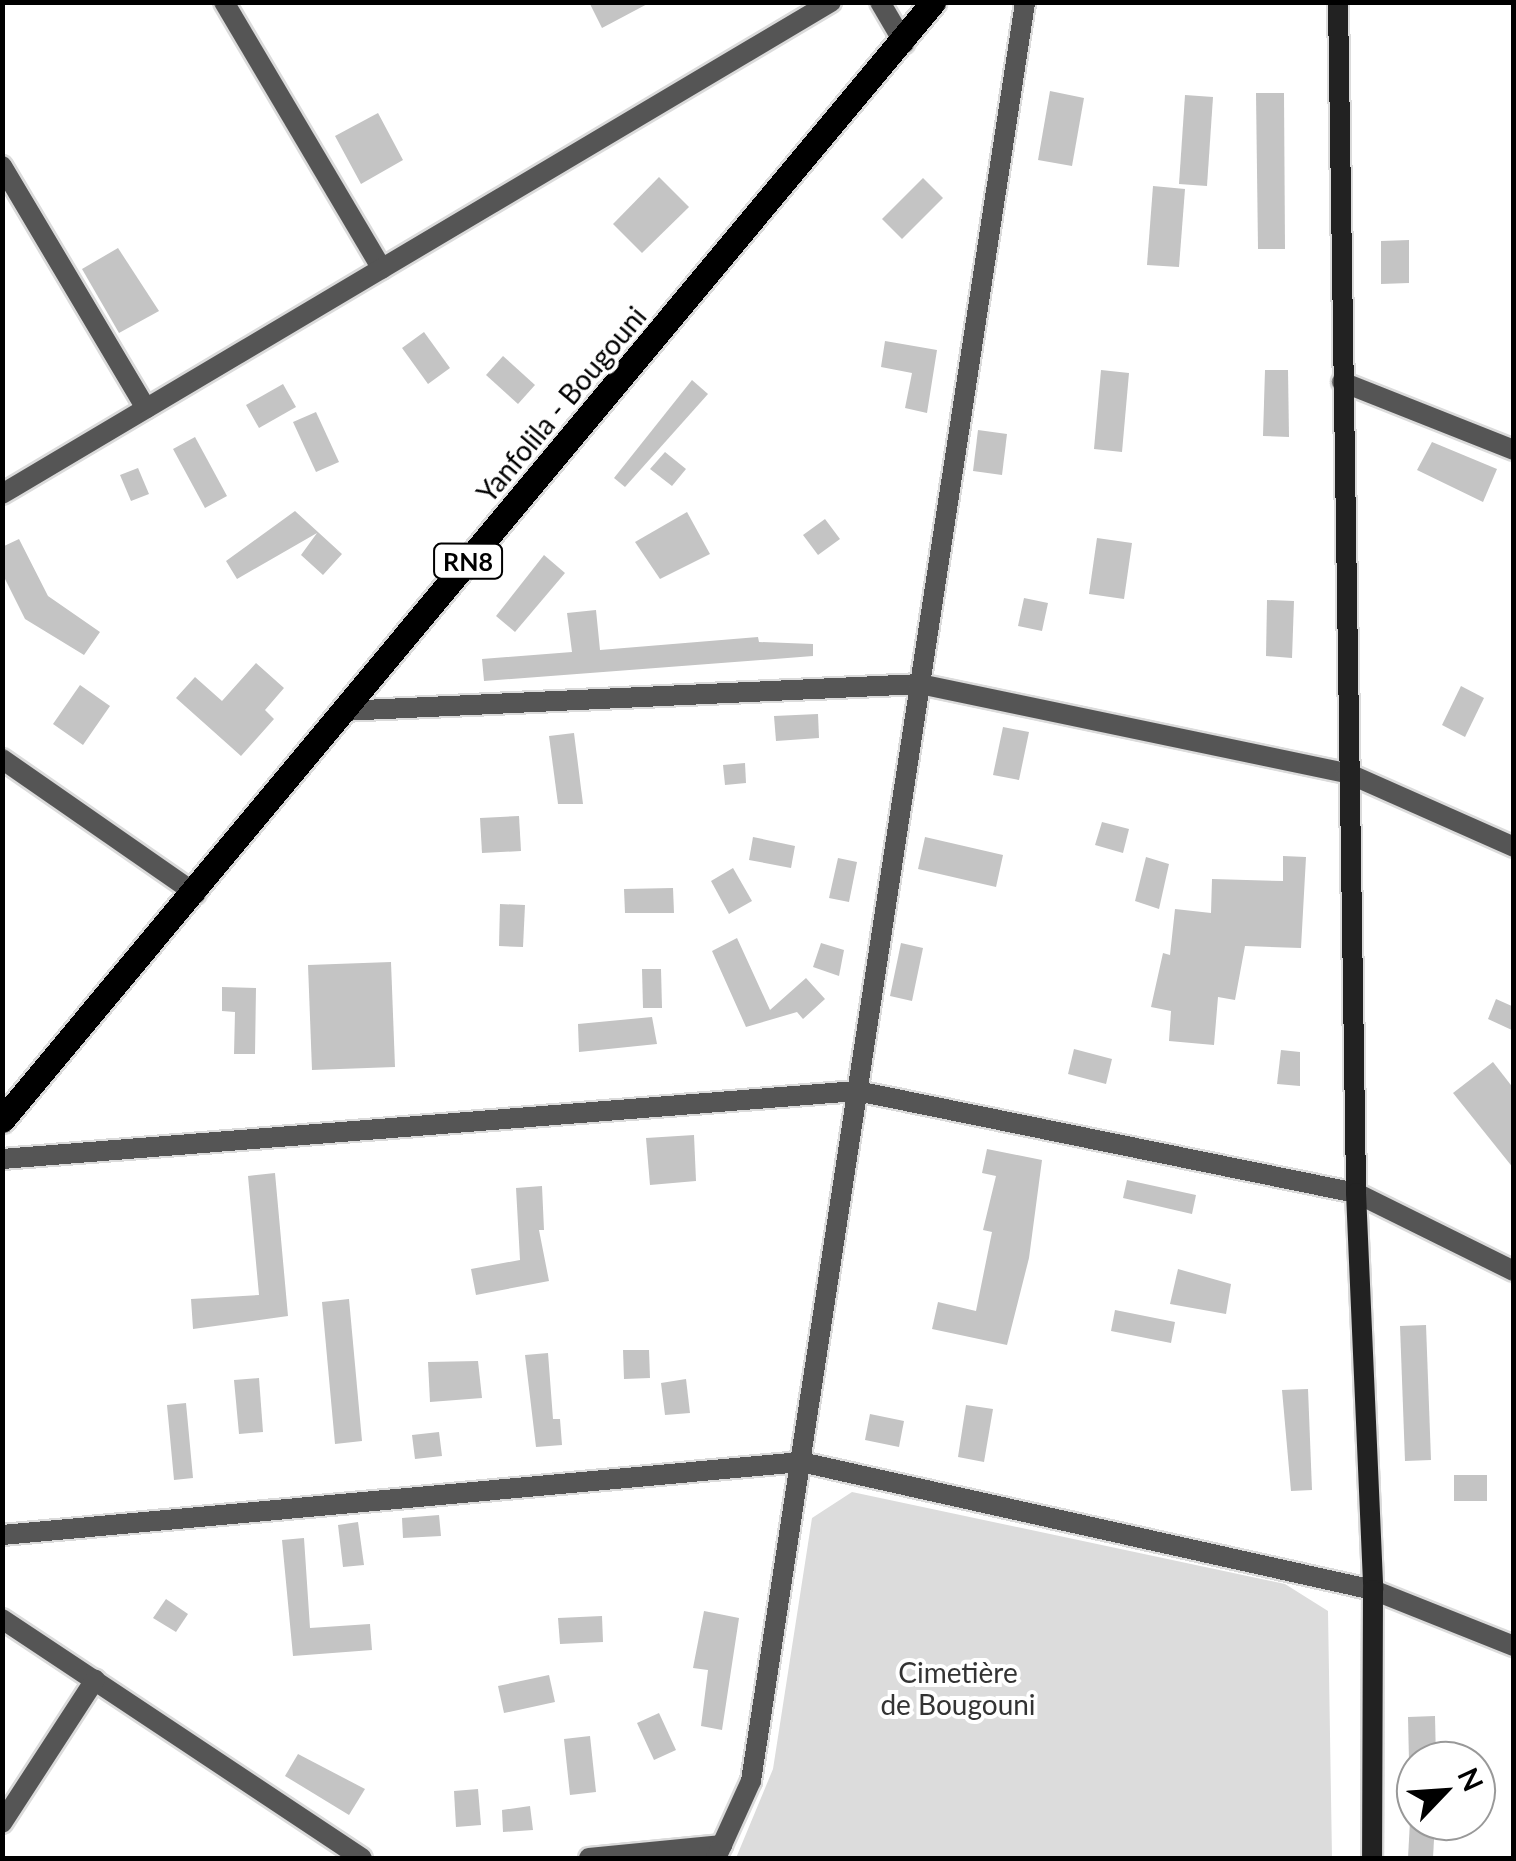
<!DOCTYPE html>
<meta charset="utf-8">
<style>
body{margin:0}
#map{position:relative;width:1516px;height:1861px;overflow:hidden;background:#fff;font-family:Lato,sans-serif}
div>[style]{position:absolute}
.green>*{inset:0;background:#dcdcdc}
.building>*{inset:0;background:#c4c4c4}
.roads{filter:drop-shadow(2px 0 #dbdbdb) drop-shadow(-2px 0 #dbdbdb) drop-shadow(0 2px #dbdbdb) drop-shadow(0 -2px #dbdbdb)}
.street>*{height:20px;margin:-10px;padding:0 10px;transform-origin:10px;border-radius:10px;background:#555}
.secondary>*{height:20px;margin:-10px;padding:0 10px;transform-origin:10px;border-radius:10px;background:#222}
.primary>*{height:25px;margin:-12.5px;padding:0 12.5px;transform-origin:12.5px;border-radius:12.5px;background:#000}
span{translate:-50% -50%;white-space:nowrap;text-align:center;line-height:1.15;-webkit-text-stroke:8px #fff;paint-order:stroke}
.shield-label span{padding:2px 8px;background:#fff;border:2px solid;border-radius:8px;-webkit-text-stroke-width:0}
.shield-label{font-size:25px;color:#000;font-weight:700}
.street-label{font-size:28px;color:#000}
.park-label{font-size:28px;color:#333}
.frame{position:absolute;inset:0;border:5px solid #000;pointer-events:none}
.north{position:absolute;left:1396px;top:1741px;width:100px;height:100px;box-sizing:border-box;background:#fff;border:2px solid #999;border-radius:50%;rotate:65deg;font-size:28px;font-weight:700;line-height:40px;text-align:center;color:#000}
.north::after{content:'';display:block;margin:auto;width:35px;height:45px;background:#000;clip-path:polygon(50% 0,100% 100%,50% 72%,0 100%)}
</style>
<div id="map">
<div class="green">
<i style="clip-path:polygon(852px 1492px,1285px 1584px,1328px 1611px,1332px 1858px,736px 1858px,773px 1769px,812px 1518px)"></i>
</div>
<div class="building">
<i style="clip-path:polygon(589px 2px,651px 2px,602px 28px)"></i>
<i style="clip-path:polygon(1050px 91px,1084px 98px,1072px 166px,1038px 160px)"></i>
<i style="clip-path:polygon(1256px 93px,1284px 93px,1285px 249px,1258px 249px)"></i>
<i style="clip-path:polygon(1185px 95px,1213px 97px,1207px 186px,1179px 184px)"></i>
<i style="clip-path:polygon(378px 113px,403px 160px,361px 184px,335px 136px)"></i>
<i style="clip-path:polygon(659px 177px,689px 207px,642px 253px,613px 224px)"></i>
<i style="clip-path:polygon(923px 178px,943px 198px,902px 239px,882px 219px)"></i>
<i style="clip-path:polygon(1153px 186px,1185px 189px,1179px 267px,1147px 265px)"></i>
<i style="clip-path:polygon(1409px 240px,1409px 283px,1381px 284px,1381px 241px)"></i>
<i style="clip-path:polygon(118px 248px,159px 311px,119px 333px,82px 269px)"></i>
<i style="clip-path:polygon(424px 332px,450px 368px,428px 384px,402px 348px)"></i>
<i style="clip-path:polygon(885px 341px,937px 350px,927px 413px,905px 408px,912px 373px,881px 367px)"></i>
<i style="clip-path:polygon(503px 356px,535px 385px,518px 404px,486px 375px)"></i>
<i style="clip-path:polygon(1101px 370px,1129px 373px,1122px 452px,1094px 449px)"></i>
<i style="clip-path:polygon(1265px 370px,1288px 370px,1289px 437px,1263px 436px)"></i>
<i style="clip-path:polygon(692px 380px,708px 394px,625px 487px,614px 478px)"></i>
<i style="clip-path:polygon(283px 384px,296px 407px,259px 428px,246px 405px)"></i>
<i style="clip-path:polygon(316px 412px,339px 462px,316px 472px,293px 422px)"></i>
<i style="clip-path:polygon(978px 430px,1007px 434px,1002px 475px,973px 471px)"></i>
<i style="clip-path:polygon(195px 437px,227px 496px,205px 508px,173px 449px)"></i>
<i style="clip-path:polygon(1432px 442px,1497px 469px,1483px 502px,1417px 470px)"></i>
<i style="clip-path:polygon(665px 452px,686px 469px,672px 486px,650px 469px)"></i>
<i style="clip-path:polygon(138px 468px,149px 494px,131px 501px,120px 475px)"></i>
<i style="clip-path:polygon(295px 511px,342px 554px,323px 575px,301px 555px,317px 533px,237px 579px,226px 561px)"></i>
<i style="clip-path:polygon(687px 512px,710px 554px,660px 579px,635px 542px)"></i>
<i style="clip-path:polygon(825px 519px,840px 539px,818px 555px,803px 535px)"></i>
<i style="clip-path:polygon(1097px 538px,1132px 543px,1124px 599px,1089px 594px)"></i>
<i style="clip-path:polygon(19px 539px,48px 596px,100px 632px,84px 655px,25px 619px,2px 573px,2px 547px)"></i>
<i style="clip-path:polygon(544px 555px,565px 573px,515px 632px,496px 616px)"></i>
<i style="clip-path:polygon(1024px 598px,1048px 603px,1042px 631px,1018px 626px)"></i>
<i style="clip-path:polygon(1267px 600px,1294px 601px,1292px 658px,1266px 656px)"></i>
<i style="clip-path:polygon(596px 610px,600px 650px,758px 637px,759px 642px,813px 644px,813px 656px,484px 681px,482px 659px,572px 652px,567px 613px)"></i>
<i style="clip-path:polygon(256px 663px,284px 688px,265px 710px,274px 719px,241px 756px,176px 698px,195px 677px,222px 701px)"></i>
<i style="clip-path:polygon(80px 685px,110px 706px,83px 745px,53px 724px)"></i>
<i style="clip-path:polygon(1461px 686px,1484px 698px,1465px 737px,1442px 725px)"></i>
<i style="clip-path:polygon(818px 714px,819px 738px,776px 741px,774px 716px)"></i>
<i style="clip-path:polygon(1003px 727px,1029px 732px,1019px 780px,993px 775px)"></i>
<i style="clip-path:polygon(574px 733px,583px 804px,558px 804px,549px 736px)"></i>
<i style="clip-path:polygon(745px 763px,746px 783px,725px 785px,723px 765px)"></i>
<i style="clip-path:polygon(519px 816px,521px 851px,482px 853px,480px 818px)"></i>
<i style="clip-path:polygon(1102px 822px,1129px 829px,1123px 853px,1095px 845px)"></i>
<i style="clip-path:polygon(753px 837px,795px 846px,791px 868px,749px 860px)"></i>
<i style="clip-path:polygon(925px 837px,1003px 855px,996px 887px,918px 869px)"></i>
<i style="clip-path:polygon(1283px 856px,1306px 857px,1301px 948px,1245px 946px,1235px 1000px,1218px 997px,1214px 1045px,1169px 1041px,1171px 1011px,1151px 1007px,1163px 953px,1170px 955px,1175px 909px,1211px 913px,1212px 879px,1283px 881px)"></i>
<i style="clip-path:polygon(1146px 857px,1169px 864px,1159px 909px,1135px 901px)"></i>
<i style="clip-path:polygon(838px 858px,857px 862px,849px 902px,829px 898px)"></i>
<i style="clip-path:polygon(733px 868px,752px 901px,729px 914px,711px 881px)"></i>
<i style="clip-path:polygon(673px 888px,674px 913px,625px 913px,624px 889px)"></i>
<i style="clip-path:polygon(500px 904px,525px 905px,523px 947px,499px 946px)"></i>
<i style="clip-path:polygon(737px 938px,770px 1010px,806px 978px,825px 999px,803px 1019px,797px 1012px,746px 1027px,712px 951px)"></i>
<i style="clip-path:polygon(821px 943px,844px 950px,839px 976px,813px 967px)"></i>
<i style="clip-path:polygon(901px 943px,923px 948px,912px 1001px,890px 996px)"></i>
<i style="clip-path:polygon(391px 962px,395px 1067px,312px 1070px,308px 965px)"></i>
<i style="clip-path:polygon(642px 969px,661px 969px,662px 1008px,643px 1008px)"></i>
<i style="clip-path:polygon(222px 987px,256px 988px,255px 1054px,234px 1054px,235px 1012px,222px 1011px)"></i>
<i style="clip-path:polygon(1496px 999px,1514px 1007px,1514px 1031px,1488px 1019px)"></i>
<i style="clip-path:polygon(652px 1017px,657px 1044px,579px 1052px,578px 1024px)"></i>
<i style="clip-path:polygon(1074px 1049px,1112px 1059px,1106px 1084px,1068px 1074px)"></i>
<i style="clip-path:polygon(1281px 1050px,1300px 1052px,1300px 1086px,1277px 1084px)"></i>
<i style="clip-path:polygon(1493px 1062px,1514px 1089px,1514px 1169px,1453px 1093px)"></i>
<i style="clip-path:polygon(694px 1135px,696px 1181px,650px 1185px,646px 1138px)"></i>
<i style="clip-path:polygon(987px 1149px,1042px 1160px,1029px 1258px,1007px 1345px,932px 1329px,938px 1302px,976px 1311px,992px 1232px,983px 1230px,996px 1176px,982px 1173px)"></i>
<i style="clip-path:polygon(275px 1173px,288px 1316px,193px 1329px,191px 1299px,259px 1295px,248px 1176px)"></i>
<i style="clip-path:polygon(1127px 1180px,1196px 1195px,1192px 1214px,1123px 1198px)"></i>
<i style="clip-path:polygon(542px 1186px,544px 1230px,539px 1230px,549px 1281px,476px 1295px,471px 1269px,520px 1260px,516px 1188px)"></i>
<i style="clip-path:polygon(1178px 1269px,1231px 1284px,1226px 1314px,1170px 1304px)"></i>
<i style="clip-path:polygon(349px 1299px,362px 1441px,335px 1444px,322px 1302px)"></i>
<i style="clip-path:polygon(1115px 1310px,1175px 1322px,1171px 1343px,1111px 1331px)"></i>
<i style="clip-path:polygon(1426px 1325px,1431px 1460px,1405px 1461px,1400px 1326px)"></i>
<i style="clip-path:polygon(623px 1350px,649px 1350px,650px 1378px,624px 1379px)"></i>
<i style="clip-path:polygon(548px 1353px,553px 1419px,560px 1419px,562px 1445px,536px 1447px,525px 1355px)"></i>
<i style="clip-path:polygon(478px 1361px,482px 1398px,430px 1402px,428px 1362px)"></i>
<i style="clip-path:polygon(259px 1378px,263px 1432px,239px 1434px,234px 1380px)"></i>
<i style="clip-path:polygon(686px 1379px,690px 1413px,665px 1415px,661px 1383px)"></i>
<i style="clip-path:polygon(1308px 1389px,1312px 1490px,1291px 1491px,1282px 1390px)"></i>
<i style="clip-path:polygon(186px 1403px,193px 1478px,174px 1480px,167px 1405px)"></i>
<i style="clip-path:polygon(966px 1405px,993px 1409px,984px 1462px,958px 1457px)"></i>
<i style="clip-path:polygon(870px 1414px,904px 1421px,899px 1447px,865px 1440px)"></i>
<i style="clip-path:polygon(439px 1432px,442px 1456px,415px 1459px,412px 1435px)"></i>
<i style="clip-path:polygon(1454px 1475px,1487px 1475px,1487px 1501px,1454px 1501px)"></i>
<i style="clip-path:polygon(439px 1515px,441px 1536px,403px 1538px,402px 1518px)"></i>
<i style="clip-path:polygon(358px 1522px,364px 1565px,343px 1567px,338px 1525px)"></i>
<i style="clip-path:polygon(304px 1538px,310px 1628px,370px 1624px,372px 1650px,293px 1656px,282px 1540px)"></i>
<i style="clip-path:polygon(166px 1599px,188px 1614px,176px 1632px,153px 1618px)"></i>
<i style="clip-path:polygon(704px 1611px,739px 1618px,722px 1730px,701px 1726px,708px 1670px,693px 1668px)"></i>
<i style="clip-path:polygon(602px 1616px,603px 1642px,560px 1644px,558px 1618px)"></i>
<i style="clip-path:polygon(549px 1675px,555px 1702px,504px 1713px,498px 1686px)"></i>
<i style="clip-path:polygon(659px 1713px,676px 1750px,654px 1760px,637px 1723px)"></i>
<i style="clip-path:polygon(1435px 1716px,1436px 1761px,1409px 1761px,1408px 1717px)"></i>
<i style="clip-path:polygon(590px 1736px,596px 1792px,570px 1795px,564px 1739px)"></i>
<i style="clip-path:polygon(298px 1754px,365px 1789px,349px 1815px,285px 1776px)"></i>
<i style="clip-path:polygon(478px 1789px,481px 1825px,456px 1827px,454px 1791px)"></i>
<i style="clip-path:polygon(530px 1806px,533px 1830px,503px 1832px,502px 1810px)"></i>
<i style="clip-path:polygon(1410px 1821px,1435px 1821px,1433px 1858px,1408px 1858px)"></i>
</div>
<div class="roads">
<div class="street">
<i style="left:224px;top:2px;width:310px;rotate:59.4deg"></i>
<i style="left:880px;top:2px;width:48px;rotate:59.7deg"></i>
<i style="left:2px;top:166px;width:282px;rotate:59.3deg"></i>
<i style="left:1342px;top:382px;width:185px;rotate:21.6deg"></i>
<i style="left:2px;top:494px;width:964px;rotate:-30.69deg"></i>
<i style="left:342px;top:711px;width:579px;rotate:-2.67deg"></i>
<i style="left:920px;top:684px;width:436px;rotate:11.8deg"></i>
<i style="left:1347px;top:773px;width:183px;rotate:23.9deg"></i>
<i style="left:2px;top:759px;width:236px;rotate:34.8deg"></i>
<i style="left:2px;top:1159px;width:858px;rotate:-4.55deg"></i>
<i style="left:857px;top:1091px;width:509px;rotate:11.55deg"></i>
<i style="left:1356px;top:1193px;width:176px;rotate:26.3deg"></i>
<i style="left:2px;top:1535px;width:802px;rotate:-5.22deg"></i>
<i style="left:801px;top:1462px;width:586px;rotate:12.61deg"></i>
<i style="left:1373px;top:1590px;width:152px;rotate:21.7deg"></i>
<i style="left:2px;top:1619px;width:432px;rotate:33.6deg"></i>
<i style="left:2px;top:1823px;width:171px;rotate:-57deg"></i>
<i style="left:589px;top:1858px;width:134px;rotate:-5.6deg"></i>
<i style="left:716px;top:1858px;width:85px;rotate:-65.6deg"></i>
<i style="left:751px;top:1781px;width:1800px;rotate:-81.24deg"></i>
</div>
<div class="secondary">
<i style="left:1338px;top:2px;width:1191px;rotate:89.13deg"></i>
<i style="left:1356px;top:1193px;width:397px;rotate:87.5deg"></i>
<i style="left:1373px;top:1590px;width:268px;rotate:90.2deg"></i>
</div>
<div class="primary">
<i style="left:2px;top:1120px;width:1455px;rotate:-50.21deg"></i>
</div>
</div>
<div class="shield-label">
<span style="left:468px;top:561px">RN8</span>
</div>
<div class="street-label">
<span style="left:561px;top:404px;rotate:-50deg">Yanfolila - Bougouni</span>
</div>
<div class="park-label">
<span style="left:958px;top:1688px">Cimetière<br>de Bougouni</span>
</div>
<div class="frame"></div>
<div class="north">N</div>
</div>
